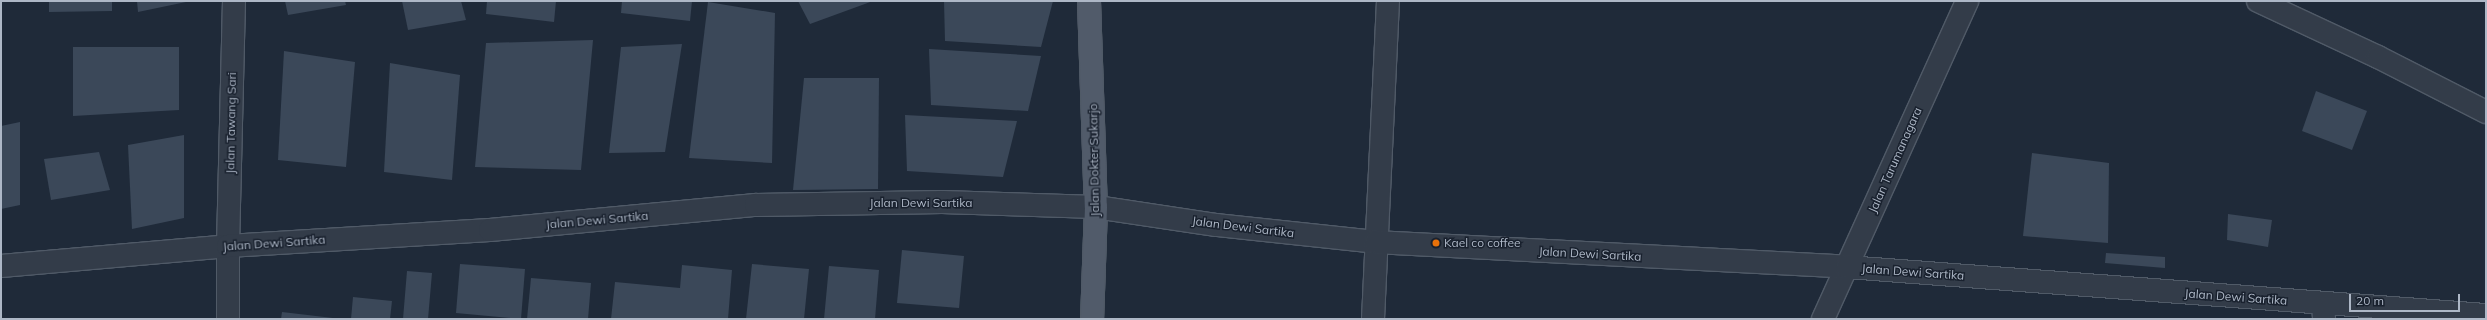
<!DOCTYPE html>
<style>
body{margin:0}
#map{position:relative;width:2487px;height:320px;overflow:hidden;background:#1f2a39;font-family:Mulish,sans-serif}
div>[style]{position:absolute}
.building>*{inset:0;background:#3b4859}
.roads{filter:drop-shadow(1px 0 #505a67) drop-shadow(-1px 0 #505a67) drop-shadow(0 1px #505a67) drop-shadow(0 -1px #505a67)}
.minor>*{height:22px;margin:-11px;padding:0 11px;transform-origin:11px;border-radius:11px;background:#333c49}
.tertiary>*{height:22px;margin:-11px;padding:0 11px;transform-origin:11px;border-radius:11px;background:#333c49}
.primary>*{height:22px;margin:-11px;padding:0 11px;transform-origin:11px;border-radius:11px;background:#515b6a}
.dots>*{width:11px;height:11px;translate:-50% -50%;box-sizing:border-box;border:2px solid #19212e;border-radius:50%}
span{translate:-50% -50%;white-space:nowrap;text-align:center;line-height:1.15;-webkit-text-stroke:3px #19212e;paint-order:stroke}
.street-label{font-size:12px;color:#adb7c6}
.poi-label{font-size:12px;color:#adb7c6}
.left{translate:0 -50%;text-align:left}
.frame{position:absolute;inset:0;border:2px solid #adb7c6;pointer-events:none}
.scale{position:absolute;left:2349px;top:294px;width:111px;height:18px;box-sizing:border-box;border:2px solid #adb7c6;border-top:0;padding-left:5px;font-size:12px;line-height:14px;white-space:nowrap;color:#adb7c6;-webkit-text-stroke:3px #19212e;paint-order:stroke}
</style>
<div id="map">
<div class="building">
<i style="clip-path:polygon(49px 1px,112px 1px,112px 11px,49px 12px)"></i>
<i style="clip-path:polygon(137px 1px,185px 1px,186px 2px,138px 12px)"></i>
<i style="clip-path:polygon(285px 1px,345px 1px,346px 5px,288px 15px)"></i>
<i style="clip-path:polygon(402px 1px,461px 1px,466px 20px,408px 30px)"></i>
<i style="clip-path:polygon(487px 1px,556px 1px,554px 22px,486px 14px)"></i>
<i style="clip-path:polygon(622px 1px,692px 1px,690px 21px,621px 13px)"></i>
<i style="clip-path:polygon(798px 1px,873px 1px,810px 24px)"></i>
<i style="clip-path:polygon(944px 1px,1053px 1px,1041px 47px,945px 41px)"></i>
<i style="clip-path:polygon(708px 2px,775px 13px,772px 163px,689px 158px)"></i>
<i style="clip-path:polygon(593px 40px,581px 170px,475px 167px,486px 43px)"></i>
<i style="clip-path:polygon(682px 44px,665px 152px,609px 153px,621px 47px)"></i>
<i style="clip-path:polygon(73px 47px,179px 47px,179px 110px,73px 116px)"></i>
<i style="clip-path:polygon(929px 49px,1041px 56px,1028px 111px,931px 105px)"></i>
<i style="clip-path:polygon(284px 51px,355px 62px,346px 167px,278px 160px)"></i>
<i style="clip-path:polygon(390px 63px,460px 75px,452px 180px,384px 172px)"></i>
<i style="clip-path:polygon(804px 78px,879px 78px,878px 189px,793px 190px)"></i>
<i style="clip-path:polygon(2316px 91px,2367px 111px,2352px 150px,2302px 131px)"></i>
<i style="clip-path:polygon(905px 115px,1017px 121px,1003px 177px,907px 171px)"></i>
<i style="clip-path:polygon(20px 122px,20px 205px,1px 209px,1px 126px)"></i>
<i style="clip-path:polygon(184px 135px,184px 218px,132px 229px,128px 145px)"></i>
<i style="clip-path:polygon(99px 152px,110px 190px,51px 200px,44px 159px)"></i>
<i style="clip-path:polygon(2032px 153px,2109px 163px,2108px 243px,2023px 236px)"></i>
<i style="clip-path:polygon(2228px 214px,2272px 220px,2268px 247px,2227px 240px)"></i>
<i style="clip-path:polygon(902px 250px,964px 256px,959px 308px,897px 303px)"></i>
<i style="clip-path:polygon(2106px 253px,2165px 257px,2165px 268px,2105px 263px)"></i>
<i style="clip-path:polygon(460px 264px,525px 269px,521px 319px,456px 313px)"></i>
<i style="clip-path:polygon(752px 264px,809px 269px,804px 319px,746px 319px)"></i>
<i style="clip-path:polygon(682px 265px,732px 270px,728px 319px,611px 319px,615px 282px,680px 288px)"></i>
<i style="clip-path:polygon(829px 266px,879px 270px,875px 319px,824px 319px)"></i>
<i style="clip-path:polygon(407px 271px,432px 273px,428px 319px,403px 319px)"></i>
<i style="clip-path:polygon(531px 278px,591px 283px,588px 319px,527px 319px)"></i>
<i style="clip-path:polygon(353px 297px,392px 301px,390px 319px,351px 319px)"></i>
<i style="clip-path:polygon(282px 312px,333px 318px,333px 319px,281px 319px)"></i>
</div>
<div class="roads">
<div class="minor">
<i style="left:228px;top:246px;width:245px;rotate:-88.6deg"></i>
<i style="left:2323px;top:304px;width:15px;rotate:86deg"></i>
<i style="left:1373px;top:319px;width:318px;rotate:-87.3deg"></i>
<i style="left:1823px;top:319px;width:349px;rotate:-65.6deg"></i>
</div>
<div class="tertiary">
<i style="left:2258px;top:1px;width:132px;rotate:25deg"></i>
<i style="left:2378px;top:57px;width:121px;rotate:27deg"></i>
<i style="left:228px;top:246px;width:73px;rotate:90deg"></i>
<i style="left:1px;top:266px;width:228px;rotate:-5deg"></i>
<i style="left:228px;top:246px;width:262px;rotate:-3.5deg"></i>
<i style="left:490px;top:230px;width:267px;rotate:-5.4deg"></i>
<i style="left:756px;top:205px;width:186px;rotate:-0.9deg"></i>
<i style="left:942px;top:202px;width:154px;rotate:1.9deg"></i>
<i style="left:1096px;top:207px;width:122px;rotate:8.5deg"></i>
<i style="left:1217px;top:225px;width:160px;rotate:6.1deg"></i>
<i style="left:1376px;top:242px;width:472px;rotate:3deg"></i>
<i style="left:1847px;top:267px;width:641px;rotate:4.3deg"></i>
</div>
<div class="primary">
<i style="left:1089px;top:1px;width:206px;rotate:88.1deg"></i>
<i style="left:1096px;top:207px;width:112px;rotate:92deg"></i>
</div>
</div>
<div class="dots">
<i style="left:1436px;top:243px;background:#e8710a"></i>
</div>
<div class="street-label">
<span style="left:231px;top:123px;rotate:-89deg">Jalan Tawang Sari</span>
<span style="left:1094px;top:160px;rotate:-91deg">Jalan Dokter Sukarjo</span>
<span style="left:1895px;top:160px;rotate:-66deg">Jalan Tarumanagara</span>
<span style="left:921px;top:203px">Jalan Dewi Sartika</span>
<span style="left:597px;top:220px;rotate:-5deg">Jalan Dewi Sartika</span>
<span style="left:1243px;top:227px;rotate:7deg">Jalan Dewi Sartika</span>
<span style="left:274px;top:243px;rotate:-4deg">Jalan Dewi Sartika</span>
<span style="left:1590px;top:254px;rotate:3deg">Jalan Dewi Sartika</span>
<span style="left:1913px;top:272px;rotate:4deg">Jalan Dewi Sartika</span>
<span style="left:2236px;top:297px;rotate:4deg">Jalan Dewi Sartika</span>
</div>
<div class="poi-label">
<span class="left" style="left:1444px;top:243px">Kael co coffee</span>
</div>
<div class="frame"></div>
<div class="scale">20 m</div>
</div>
